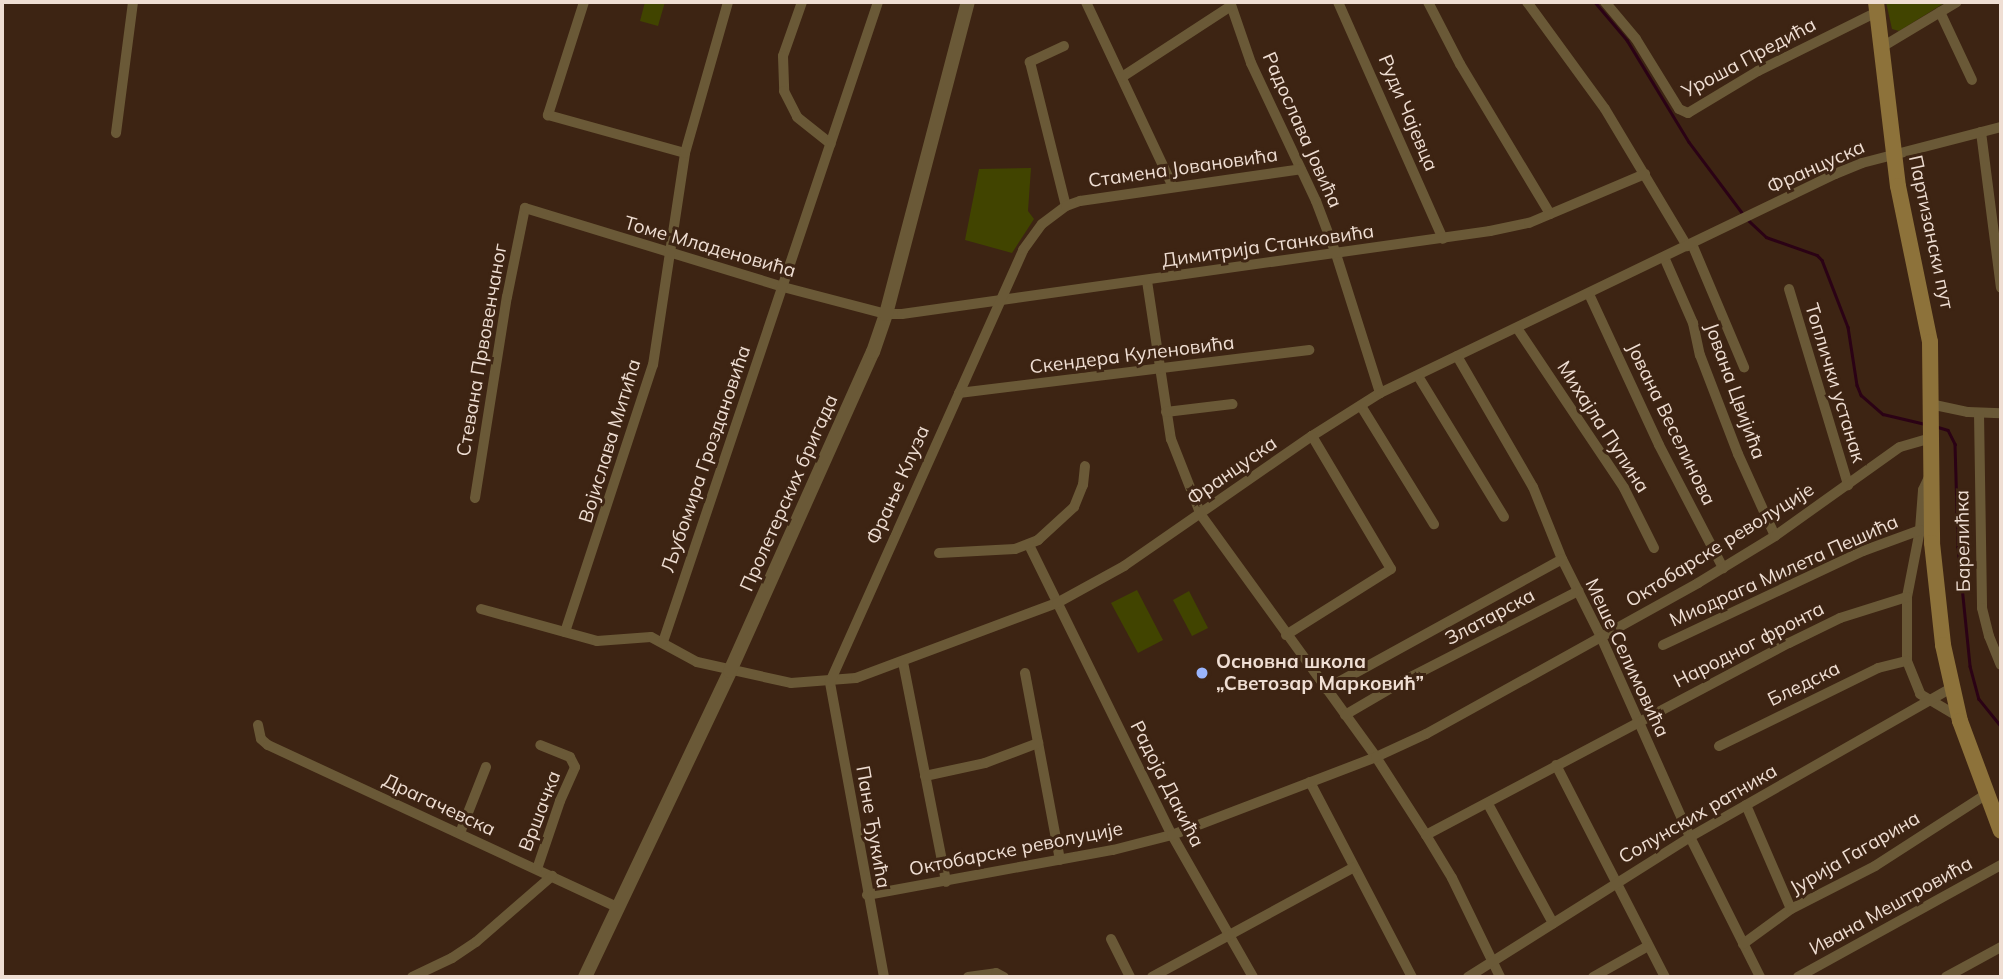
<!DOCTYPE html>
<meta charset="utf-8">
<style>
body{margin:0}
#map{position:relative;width:2003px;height:979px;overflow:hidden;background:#3d2413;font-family:Mulish,sans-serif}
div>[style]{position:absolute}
.green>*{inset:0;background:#414400}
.stream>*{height:2.5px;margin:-1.25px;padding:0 1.25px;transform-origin:1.25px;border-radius:1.25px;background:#2b0215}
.minor>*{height:10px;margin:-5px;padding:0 5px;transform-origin:5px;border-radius:5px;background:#6a5937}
.tertiary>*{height:14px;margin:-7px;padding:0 7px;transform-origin:7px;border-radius:7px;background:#6a5937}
.secondary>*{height:16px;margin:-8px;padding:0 8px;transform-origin:8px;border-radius:8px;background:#8d723a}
.dots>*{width:19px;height:19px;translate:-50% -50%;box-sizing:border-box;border:4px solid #3d2413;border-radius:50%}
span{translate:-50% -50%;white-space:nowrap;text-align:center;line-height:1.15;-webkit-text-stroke:6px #3d2413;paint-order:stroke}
.street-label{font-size:19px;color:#efded3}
.poi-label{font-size:19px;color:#efded3;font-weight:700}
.left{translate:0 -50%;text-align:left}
.frame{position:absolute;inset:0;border:4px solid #efded3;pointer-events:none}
</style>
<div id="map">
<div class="green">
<i style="clip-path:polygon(645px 2px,665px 2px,658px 26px,640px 21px)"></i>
<i style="clip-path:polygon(1886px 2px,1946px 2px,1899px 31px,1892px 29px)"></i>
<i style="clip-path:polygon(1031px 168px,1028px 211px,1034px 219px,1012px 253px,965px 240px,979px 169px)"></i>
<i style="clip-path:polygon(1137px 590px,1163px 640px,1138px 653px,1111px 603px)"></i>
<i style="clip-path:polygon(1189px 591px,1208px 628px,1192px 636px,1173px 600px)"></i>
</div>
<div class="stream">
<i style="left:1595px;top:2px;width:50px;rotate:49.9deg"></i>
<i style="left:1627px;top:40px;width:119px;rotate:58.7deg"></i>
<i style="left:1689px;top:142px;width:90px;rotate:53.1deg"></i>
<i style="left:1747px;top:219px;width:26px;rotate:43deg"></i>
<i style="left:1766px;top:237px;width:54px;rotate:19.4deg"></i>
<i style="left:1817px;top:255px;width:7px;rotate:45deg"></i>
<i style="left:1822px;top:260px;width:72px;rotate:68.8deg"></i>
<i style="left:1848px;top:327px;width:59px;rotate:81.2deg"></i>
<i style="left:1857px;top:385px;width:11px;rotate:68deg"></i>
<i style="left:1861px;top:395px;width:29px;rotate:41deg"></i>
<i style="left:1883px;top:414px;width:43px;rotate:13.4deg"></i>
<i style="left:1938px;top:427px;width:10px;rotate:17deg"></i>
<i style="left:1948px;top:430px;width:16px;rotate:63deg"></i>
<i style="left:1955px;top:444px;width:103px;rotate:88.3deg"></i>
<i style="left:1958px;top:547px;width:120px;rotate:84.2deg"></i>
<i style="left:1970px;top:666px;width:34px;rotate:75deg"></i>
<i style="left:1979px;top:699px;width:35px;rotate:51deg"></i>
</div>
<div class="minor">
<i style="left:584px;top:2px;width:119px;rotate:107.7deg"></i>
<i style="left:548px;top:115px;width:142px;rotate:15.5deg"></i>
<i style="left:802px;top:2px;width:57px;rotate:109.4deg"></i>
<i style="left:783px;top:56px;width:35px;rotate:88deg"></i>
<i style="left:784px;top:91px;width:29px;rotate:63deg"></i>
<i style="left:797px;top:117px;width:43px;rotate:38.5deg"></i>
<i style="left:1086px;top:2px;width:204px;rotate:64.8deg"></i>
<i style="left:1230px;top:2px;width:65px;rotate:71deg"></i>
<i style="left:1251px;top:63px;width:153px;rotate:64.8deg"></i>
<i style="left:1316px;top:201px;width:57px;rotate:69.3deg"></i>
<i style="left:1336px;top:254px;width:146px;rotate:72.4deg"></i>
<i style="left:1338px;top:2px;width:259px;rotate:66.1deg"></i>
<i style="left:1428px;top:2px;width:70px;rotate:62.7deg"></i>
<i style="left:1460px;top:64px;width:175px;rotate:59deg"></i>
<i style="left:1527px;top:2px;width:132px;rotate:53.9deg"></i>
<i style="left:1605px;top:109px;width:160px;rotate:59.1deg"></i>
<i style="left:1605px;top:2px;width:48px;rotate:50deg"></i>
<i style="left:1636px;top:39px;width:82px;rotate:58.4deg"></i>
<i style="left:1679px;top:109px;width:10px;rotate:24deg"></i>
<i style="left:1688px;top:113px;width:82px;rotate:-31deg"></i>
<i style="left:1758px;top:71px;width:133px;rotate:-26.4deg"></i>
<i style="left:1940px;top:12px;width:75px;rotate:64.8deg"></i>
<i style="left:1064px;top:46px;width:38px;rotate:155deg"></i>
<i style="left:1030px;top:62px;width:148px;rotate:76deg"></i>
<i style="left:1882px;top:47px;width:87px;rotate:-31deg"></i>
<i style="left:1122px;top:77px;width:130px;rotate:-33.1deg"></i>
<i style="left:1981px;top:132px;width:157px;rotate:82.7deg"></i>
<i style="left:116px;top:133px;width:132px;rotate:-82.6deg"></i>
<i style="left:1692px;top:244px;width:134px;rotate:67.1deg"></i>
<i style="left:1664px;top:257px;width:72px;rotate:66.3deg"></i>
<i style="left:1693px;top:323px;width:33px;rotate:78deg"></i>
<i style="left:1700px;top:355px;width:106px;rotate:69deg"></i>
<i style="left:1738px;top:454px;width:90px;rotate:65.7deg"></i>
<i style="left:1147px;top:281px;width:160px;rotate:81.4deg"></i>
<i style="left:1171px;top:439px;width:82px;rotate:68.5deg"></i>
<i style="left:1201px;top:515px;width:299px;rotate:54.1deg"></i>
<i style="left:1376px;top:757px;width:93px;rotate:57.3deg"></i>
<i style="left:1426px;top:835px;width:50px;rotate:58.8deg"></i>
<i style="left:1452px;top:878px;width:110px;rotate:64.1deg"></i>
<i style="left:1789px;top:289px;width:205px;rotate:73.2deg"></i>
<i style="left:1589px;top:294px;width:166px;rotate:65.1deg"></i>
<i style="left:1659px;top:445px;width:139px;rotate:62.5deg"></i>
<i style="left:1517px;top:328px;width:192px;rotate:56.2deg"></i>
<i style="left:1624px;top:488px;width:67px;rotate:63.4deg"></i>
<i style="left:1457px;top:356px;width:151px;rotate:59.9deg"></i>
<i style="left:1533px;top:487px;width:78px;rotate:68.1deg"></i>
<i style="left:1562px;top:559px;width:87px;rotate:63.4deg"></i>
<i style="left:1601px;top:637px;width:219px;rotate:66deg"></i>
<i style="left:1690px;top:837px;width:157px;rotate:63.4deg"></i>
<i style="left:1418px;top:376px;width:165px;rotate:58.6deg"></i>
<i style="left:959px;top:393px;width:353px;rotate:-7deg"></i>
<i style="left:1930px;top:404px;width:39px;rotate:12deg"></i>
<i style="left:1968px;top:412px;width:33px;rotate:2deg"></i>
<i style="left:1361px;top:406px;width:139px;rotate:58.3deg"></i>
<i style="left:1166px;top:412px;width:67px;rotate:-6.8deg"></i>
<i style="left:1979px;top:413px;width:195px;rotate:89.1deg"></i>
<i style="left:1982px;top:608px;width:29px;rotate:76deg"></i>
<i style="left:1989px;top:636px;width:31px;rotate:68deg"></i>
<i style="left:1929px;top:477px;width:14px;rotate:115deg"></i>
<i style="left:1923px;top:490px;width:40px;rotate:94.3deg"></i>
<i style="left:1920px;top:530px;width:68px;rotate:101deg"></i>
<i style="left:1907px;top:597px;width:64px;rotate:90deg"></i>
<i style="left:1907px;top:661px;width:35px;rotate:68deg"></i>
<i style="left:1920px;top:694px;width:45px;rotate:30.5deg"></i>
<i style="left:475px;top:498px;width:204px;rotate:-81deg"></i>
<i style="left:507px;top:297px;width:91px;rotate:-78.6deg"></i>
<i style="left:525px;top:208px;width:270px;rotate:17deg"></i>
<i style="left:783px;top:287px;width:106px;rotate:14.7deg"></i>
<i style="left:886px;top:314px;width:16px"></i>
<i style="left:902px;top:314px;width:594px;rotate:-8.03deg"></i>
<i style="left:1490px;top:231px;width:40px;rotate:-12deg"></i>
<i style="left:1529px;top:223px;width:126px;rotate:-22.9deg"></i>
<i style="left:1029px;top:545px;width:323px;rotate:63.8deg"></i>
<i style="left:1172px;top:835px;width:163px;rotate:60.3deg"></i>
<i style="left:939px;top:553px;width:76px;rotate:-3deg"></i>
<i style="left:1015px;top:549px;width:25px;rotate:-21deg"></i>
<i style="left:1038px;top:540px;width:49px;rotate:-42.5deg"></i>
<i style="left:1074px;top:507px;width:24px;rotate:-68deg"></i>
<i style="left:1083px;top:485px;width:19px;rotate:-84deg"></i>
<i style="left:481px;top:609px;width:120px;rotate:15.4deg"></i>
<i style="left:597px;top:641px;width:54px;rotate:-4.2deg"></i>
<i style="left:651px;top:637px;width:52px;rotate:28.5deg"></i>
<i style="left:697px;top:662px;width:96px;rotate:12.6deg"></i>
<i style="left:791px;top:683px;width:65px;rotate:-4.4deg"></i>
<i style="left:856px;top:678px;width:215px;rotate:-20.5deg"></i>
<i style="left:1057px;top:603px;width:77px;rotate:-28.9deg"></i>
<i style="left:1124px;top:566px;width:229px;rotate:-34.7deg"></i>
<i style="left:1312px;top:436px;width:80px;rotate:-32.3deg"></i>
<i style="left:1380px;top:393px;width:505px;rotate:-25.7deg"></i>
<i style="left:1835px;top:174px;width:29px;rotate:-22deg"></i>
<i style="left:1862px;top:163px;width:144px;rotate:-14.5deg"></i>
<i style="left:565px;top:632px;width:281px;rotate:-71.8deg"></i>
<i style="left:653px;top:365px;width:214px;rotate:-81.4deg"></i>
<i style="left:685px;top:153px;width:157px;rotate:-74.1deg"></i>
<i style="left:1286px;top:635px;width:124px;rotate:-32.2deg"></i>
<i style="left:1391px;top:569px;width:155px;rotate:-120.7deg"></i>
<i style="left:663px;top:642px;width:675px;rotate:-71.43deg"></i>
<i style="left:1663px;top:645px;width:221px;rotate:-25.2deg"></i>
<i style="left:1863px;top:551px;width:61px;rotate:-20.2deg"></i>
<i style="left:903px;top:662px;width:224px;rotate:78.9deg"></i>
<i style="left:1025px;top:673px;width:190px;rotate:79.4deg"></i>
<i style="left:1326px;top:689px;width:269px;rotate:-28.8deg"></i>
<i style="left:1345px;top:715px;width:69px;rotate:-30.3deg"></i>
<i style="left:1405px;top:680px;width:195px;rotate:-27.2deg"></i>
<i style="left:258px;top:725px;width:14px;rotate:78deg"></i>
<i style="left:261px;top:739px;width:9px;rotate:41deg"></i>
<i style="left:268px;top:745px;width:385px;rotate:24.9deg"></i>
<i style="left:1719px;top:746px;width:177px;rotate:-26.1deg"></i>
<i style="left:1878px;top:668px;width:30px;rotate:-14deg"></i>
<i style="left:1556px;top:765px;width:238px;rotate:62.8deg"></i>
<i style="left:925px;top:776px;width:61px;rotate:-12.2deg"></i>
<i style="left:985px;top:763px;width:57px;rotate:-20.7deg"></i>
<i style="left:1310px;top:782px;width:220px;rotate:62.4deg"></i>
<i style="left:1488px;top:804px;width:136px;rotate:61.4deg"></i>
<i style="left:1746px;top:805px;width:113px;rotate:66.6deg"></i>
<i style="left:460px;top:833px;width:71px;rotate:-68.5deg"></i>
<i style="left:1426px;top:835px;width:411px;rotate:-27.9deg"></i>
<i style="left:1789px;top:643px;width:57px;rotate:-26.1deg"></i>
<i style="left:1840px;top:618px;width:70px;rotate:-17.4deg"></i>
<i style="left:537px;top:869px;width:72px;rotate:-71.3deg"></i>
<i style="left:560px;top:801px;width:37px;rotate:-66deg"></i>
<i style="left:575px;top:767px;width:11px;rotate:-117deg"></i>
<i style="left:570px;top:757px;width:32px;rotate:-158deg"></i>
<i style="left:867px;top:895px;width:250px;rotate:-10.4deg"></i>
<i style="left:1113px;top:850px;width:61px;rotate:-14.3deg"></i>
<i style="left:1172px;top:835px;width:218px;rotate:-20.9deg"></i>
<i style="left:1376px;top:757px;width:55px;rotate:-24.7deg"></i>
<i style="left:1426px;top:734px;width:311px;rotate:-29deg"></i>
<i style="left:1698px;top:583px;width:90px;rotate:-31.4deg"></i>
<i style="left:1775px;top:536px;width:153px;rotate:-35.5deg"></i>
<i style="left:1900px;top:447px;width:32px;rotate:-16deg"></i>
<i style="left:1111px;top:939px;width:42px;rotate:63.4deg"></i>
<i style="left:1743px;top:944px;width:59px;rotate:-36.1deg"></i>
<i style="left:1791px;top:909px;width:94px;rotate:-27.1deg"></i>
<i style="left:1875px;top:866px;width:131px;rotate:-32.8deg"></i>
<i style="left:412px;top:977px;width:44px;rotate:-25.4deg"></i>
<i style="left:452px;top:958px;width:29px;rotate:-34deg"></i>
<i style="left:476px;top:942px;width:101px;rotate:-41deg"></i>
<i style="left:884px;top:977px;width:300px;rotate:-100.4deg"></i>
<i style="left:830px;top:682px;width:473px;rotate:-65.9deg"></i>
<i style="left:1023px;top:250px;width:32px;rotate:-54deg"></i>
<i style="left:1042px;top:224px;width:30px;rotate:-37deg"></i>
<i style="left:1066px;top:206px;width:15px;rotate:-20deg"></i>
<i style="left:1080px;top:201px;width:223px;rotate:-8.2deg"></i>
<i style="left:968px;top:977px;width:28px;rotate:-8deg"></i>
<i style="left:996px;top:973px;width:9px;rotate:27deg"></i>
<i style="left:1152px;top:977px;width:229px;rotate:-28.5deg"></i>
<i style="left:1468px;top:977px;width:262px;rotate:-32.2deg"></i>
<i style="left:1690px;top:837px;width:301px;rotate:-29.7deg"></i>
<i style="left:1593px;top:977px;width:63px;rotate:-29.4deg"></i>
<i style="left:1798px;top:977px;width:232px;rotate:-28.9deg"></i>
<i style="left:1946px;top:977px;width:63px;rotate:-28.6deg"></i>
</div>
<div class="tertiary">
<i style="left:585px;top:977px;width:339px;rotate:-64.6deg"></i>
<i style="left:730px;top:671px;width:350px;rotate:-65.9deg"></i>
<i style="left:873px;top:352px;width:40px;rotate:-71.1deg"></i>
<i style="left:886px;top:314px;width:323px;rotate:-75.3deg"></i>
</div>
<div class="secondary">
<i style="left:1876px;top:2px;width:185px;rotate:83.2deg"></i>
<i style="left:1898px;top:186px;width:159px;rotate:78.4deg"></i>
<i style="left:1930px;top:342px;width:201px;rotate:89.4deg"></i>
<i style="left:1932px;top:543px;width:103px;rotate:83.8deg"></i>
<i style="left:1943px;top:645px;width:78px;rotate:77.4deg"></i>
<i style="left:1960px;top:721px;width:117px;rotate:69.6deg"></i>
</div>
<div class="dots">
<i style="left:1202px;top:673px;background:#9ab5fd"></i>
</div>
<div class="street-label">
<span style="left:1749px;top:58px;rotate:-28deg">Уроша Предића</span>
<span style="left:1408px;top:113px;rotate:67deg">Руди Чајевца</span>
<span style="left:1302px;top:130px;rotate:66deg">Радослава Јовића</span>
<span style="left:1816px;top:167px;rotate:-24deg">Француска</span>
<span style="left:1183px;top:168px;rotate:-8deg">Стамена Јовановића</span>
<span style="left:1931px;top:232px;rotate:78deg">Партизански пут</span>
<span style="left:1268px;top:246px;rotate:-8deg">Димитрија Станковића</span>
<span style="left:710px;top:247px;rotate:16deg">Томе Младеновића</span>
<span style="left:482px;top:350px;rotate:-80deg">Стевана Првовенчаног</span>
<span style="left:1132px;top:355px;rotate:-7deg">Скендера Куленовића</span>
<span style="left:1835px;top:383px;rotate:73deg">Топлички устанак</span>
<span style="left:1735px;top:391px;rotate:70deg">Јована Цвијића</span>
<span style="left:1671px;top:424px;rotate:64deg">Јована Веселинова</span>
<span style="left:1603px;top:427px;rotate:57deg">Михајла Пупина</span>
<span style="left:610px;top:441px;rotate:-73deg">Војислава Митића</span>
<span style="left:706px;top:459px;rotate:-71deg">Љубомира Гроздановића</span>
<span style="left:1232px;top:471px;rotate:-35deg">Француска</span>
<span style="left:898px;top:485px;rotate:-66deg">Фрање Клуза</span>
<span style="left:789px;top:493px;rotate:-66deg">Пролетерских бригада</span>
<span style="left:1963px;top:541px;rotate:-91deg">Барелићка</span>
<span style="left:1720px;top:545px;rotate:-32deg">Октобарске револуције</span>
<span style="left:1784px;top:571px;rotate:-24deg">Миодрага Милета Пешића</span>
<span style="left:1490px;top:617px;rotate:-28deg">Златарска</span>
<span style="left:1749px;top:645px;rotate:-27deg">Народног фронта</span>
<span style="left:1627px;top:658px;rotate:65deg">Меше Селимовића</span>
<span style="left:1804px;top:684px;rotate:-26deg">Бледска</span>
<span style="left:1167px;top:784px;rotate:63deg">Радоја Дакића</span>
<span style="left:439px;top:805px;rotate:25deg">Драгачевска</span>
<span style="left:540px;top:811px;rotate:-69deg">Вршачка</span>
<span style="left:1698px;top:814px;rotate:-30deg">Солунских ратника</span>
<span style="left:873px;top:827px;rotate:80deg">Пане Ђукића</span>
<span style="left:1016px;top:849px;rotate:-11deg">Октобарске револуције</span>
<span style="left:1855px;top:853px;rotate:-30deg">Јурија Гагарина</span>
<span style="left:1891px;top:906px;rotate:-29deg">Ивана Мештровића</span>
</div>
<div class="poi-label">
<span class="left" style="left:1216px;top:673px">Основна школа<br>„Светозар Марковић”</span>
</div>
<div class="frame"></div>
</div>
